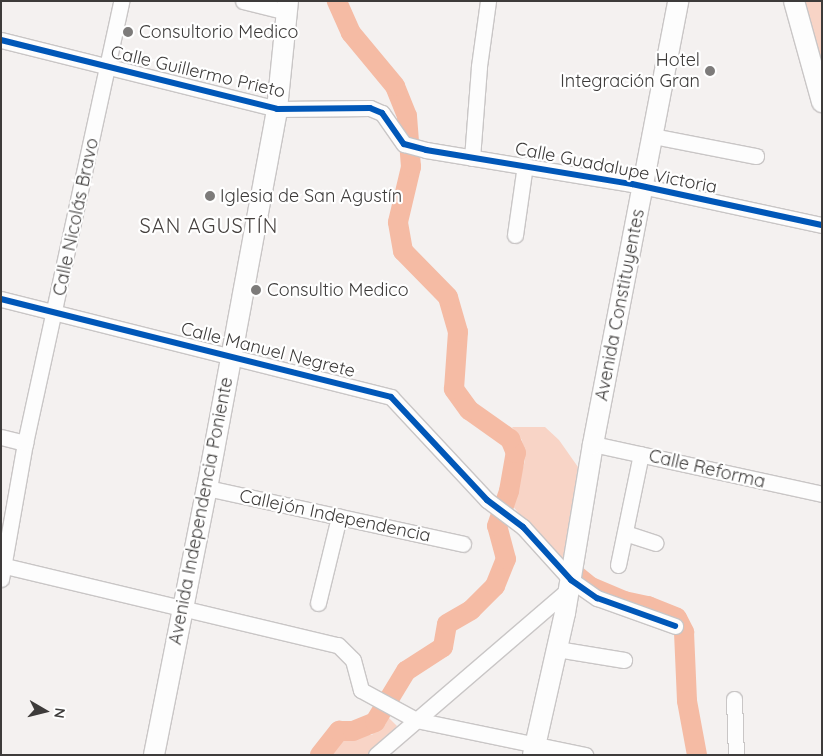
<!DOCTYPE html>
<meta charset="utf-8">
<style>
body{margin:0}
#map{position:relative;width:823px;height:756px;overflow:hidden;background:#f4f1f0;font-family:Quicksand,sans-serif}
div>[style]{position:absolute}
.green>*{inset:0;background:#f8d4c6}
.river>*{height:20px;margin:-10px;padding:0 10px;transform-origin:10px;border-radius:10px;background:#f5bba4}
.roads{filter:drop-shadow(1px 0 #c9c6c6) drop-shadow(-1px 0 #c9c6c6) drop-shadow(0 1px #c9c6c6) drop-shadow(0 -1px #c9c6c6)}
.minor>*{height:15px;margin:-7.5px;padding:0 7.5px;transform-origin:7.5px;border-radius:7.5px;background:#fdfdfd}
.major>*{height:20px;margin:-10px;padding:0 10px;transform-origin:10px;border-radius:10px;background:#fdfdfd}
.cycleway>*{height:6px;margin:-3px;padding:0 3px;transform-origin:3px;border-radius:3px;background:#0057b8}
.dots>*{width:14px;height:14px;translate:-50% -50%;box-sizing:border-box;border:2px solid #fff;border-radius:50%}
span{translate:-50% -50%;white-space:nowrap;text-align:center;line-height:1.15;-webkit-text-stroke:4.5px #fff;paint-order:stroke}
.poi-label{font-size:18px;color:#3d3b3a}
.left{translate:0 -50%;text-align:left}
.right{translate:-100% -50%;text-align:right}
.street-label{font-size:18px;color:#3d3b3a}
.quarter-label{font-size:20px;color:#443f3d;letter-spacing:1px}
.frame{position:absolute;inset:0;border:2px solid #3d3b3a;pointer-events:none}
.north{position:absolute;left:20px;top:686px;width:50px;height:50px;-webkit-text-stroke:4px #fff;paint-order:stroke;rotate:98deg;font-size:14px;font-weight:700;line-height:20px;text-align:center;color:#3d3b3a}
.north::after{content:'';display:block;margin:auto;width:18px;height:22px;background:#3d3b3a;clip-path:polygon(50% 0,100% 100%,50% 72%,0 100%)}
</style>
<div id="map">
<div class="green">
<i style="clip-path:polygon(798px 1px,822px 1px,822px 78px)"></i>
<i style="clip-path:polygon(512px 427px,545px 427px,559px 440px,578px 467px,562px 565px,511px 504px,525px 461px,522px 440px)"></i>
<i style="clip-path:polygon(387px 716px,397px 726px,381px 746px,367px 755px,327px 755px,340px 738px,348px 733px,372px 735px)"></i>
</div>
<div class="river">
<i style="left:576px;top:575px;width:19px;rotate:39deg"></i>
<i style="left:591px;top:587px;width:36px;rotate:23deg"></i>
<i style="left:624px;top:601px;width:25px;rotate:12deg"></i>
<i style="left:648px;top:606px;width:31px;rotate:22deg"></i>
<i style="left:677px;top:618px;width:16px;rotate:63deg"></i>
<i style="left:684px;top:632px;width:69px;rotate:87.5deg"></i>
<i style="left:687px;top:701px;width:55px;rotate:79.5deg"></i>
<i style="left:320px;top:755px;width:31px;rotate:-52deg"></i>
<i style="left:339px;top:731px;width:14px"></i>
<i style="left:353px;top:731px;width:24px;rotate:-22deg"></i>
<i style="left:375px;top:722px;width:60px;rotate:-58.7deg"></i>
<i style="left:406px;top:671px;width:44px;rotate:-33deg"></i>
<i style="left:443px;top:647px;width:23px;rotate:-80deg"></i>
<i style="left:447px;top:624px;width:28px;rotate:-30deg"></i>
<i style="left:471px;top:610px;width:34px;rotate:-45deg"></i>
<i style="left:495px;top:586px;width:29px;rotate:-68deg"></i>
<i style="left:506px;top:559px;width:34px;rotate:-105deg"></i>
<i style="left:497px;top:526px;width:37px;rotate:-71deg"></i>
<i style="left:509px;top:491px;width:39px;rotate:-80deg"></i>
<i style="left:516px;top:453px;width:15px;rotate:-113deg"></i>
<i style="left:510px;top:439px;width:50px;rotate:-144.7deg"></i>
<i style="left:469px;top:410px;width:26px;rotate:-126deg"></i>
<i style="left:454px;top:389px;width:57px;rotate:-86deg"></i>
<i style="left:458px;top:332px;width:36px;rotate:-106deg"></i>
<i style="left:448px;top:297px;width:64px;rotate:-134.4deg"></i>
<i style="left:403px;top:251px;width:29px;rotate:-100deg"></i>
<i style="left:398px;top:222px;width:57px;rotate:-76.7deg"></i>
<i style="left:411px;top:167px;width:51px;rotate:-94.5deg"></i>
<i style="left:407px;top:116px;width:32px;rotate:-112deg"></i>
<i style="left:395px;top:86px;width:69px;rotate:-129.7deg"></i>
<i style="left:351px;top:33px;width:35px;rotate:-114deg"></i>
</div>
<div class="roads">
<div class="minor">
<i style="left:243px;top:1px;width:45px;rotate:14deg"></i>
<i style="left:1px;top:40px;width:284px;rotate:14deg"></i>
<i style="left:277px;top:109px;width:93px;rotate:-0.6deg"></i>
<i style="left:370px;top:108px;width:13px;rotate:23deg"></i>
<i style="left:382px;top:113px;width:38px;rotate:55deg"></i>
<i style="left:404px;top:144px;width:23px;rotate:15deg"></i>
<i style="left:426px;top:150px;width:209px;rotate:9.4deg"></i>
<i style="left:632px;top:184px;width:194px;rotate:12.2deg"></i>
<i style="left:653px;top:136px;width:105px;rotate:11deg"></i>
<i style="left:472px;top:158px;width:92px;rotate:-85.6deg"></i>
<i style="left:479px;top:66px;width:66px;rotate:-82.1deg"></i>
<i style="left:515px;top:235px;width:71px;rotate:-81.9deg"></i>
<i style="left:1px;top:299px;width:402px;rotate:14.1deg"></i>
<i style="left:391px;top:397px;width:141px;rotate:47deg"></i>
<i style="left:487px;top:500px;width:45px;rotate:36.9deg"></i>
<i style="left:523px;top:527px;width:72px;rotate:47.8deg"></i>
<i style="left:571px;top:580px;width:32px;rotate:35deg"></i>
<i style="left:597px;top:598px;width:83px;rotate:19.7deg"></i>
<i style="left:1px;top:437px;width:25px;rotate:14deg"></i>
<i style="left:593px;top:444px;width:234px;rotate:12.3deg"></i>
<i style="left:207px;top:488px;width:262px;rotate:12.3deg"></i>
<i style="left:625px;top:533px;width:32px;rotate:18deg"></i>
<i style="left:1px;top:565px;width:346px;rotate:13.4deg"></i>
<i style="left:338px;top:645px;width:21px;rotate:45deg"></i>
<i style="left:353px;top:660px;width:31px;rotate:75deg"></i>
<i style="left:361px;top:690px;width:63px;rotate:28.6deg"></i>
<i style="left:416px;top:720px;width:173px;rotate:11.7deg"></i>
<i style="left:618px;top:565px;width:113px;rotate:-78.3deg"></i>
<i style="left:1px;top:579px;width:138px;rotate:-80deg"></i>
<i style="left:25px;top:443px;width:452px;rotate:-77.7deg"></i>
<i style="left:318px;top:603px;width:89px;rotate:-76.3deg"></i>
<i style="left:557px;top:649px;width:68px;rotate:9.3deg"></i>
<i style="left:734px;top:699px;width:56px;rotate:88deg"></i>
<i style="left:376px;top:755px;width:256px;rotate:-40.7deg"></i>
</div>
<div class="major">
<i style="left:794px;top:1px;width:105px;rotate:74.5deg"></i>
<i style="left:154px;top:755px;width:272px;rotate:-78.8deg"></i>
<i style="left:207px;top:488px;width:385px;rotate:-79.5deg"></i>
<i style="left:277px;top:109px;width:109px;rotate:-84.2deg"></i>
<i style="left:533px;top:755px;width:146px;rotate:-77.3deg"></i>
<i style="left:565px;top:613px;width:171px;rotate:-80.6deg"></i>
<i style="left:593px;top:444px;width:451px;rotate:-79.1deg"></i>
</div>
</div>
<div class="cycleway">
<i style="left:1px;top:40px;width:284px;rotate:14deg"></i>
<i style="left:277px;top:109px;width:93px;rotate:-0.6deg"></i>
<i style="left:370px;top:108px;width:13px;rotate:23deg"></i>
<i style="left:382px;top:113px;width:38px;rotate:55deg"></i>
<i style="left:404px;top:144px;width:23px;rotate:15deg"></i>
<i style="left:426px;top:150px;width:209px;rotate:9.4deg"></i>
<i style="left:632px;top:184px;width:194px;rotate:12.2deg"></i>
<i style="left:1px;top:299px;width:402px;rotate:14.1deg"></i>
<i style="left:391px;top:397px;width:141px;rotate:47deg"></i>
<i style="left:487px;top:500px;width:45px;rotate:36.9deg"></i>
<i style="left:523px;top:527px;width:72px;rotate:47.8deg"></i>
<i style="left:571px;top:580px;width:32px;rotate:35deg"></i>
<i style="left:597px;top:598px;width:83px;rotate:19.7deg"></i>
</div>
<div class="dots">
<i style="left:128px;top:32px;background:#7d7b7a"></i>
<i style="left:710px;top:71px;background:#7d7b7a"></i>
<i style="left:210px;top:196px;background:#7d7b7a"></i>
<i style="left:256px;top:290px;background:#7d7b7a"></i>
</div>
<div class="poi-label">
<span class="left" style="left:139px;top:32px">Consultorio Medico</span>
<span class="right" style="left:700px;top:71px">Hotel<br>Integración Gran</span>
<span class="left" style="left:220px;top:196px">Iglesia de San Agustín</span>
<span class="left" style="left:267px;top:290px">Consultio Medico</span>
</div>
<div class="street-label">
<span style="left:198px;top:72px;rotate:13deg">Calle Guillermo Prieto</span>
<span style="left:616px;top:168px;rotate:11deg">Calle Guadalupe Victoria</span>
<span style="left:76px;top:217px;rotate:-78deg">Calle Nicolás Bravo</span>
<span style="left:620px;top:305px;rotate:-79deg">Avenida Constituyentes</span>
<span style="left:268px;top:350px;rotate:14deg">Calle Manuel Negrete</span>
<span style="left:707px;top:469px;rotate:13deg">Calle Reforma</span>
<span style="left:201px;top:511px;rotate:-79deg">Avenida Independencia Poniente</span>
<span style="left:335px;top:516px;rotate:12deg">Callejón Independencia</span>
</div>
<div class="quarter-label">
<span style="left:209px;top:225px">SAN AGUSTÍN</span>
</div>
<div class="frame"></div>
<div class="north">N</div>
</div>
